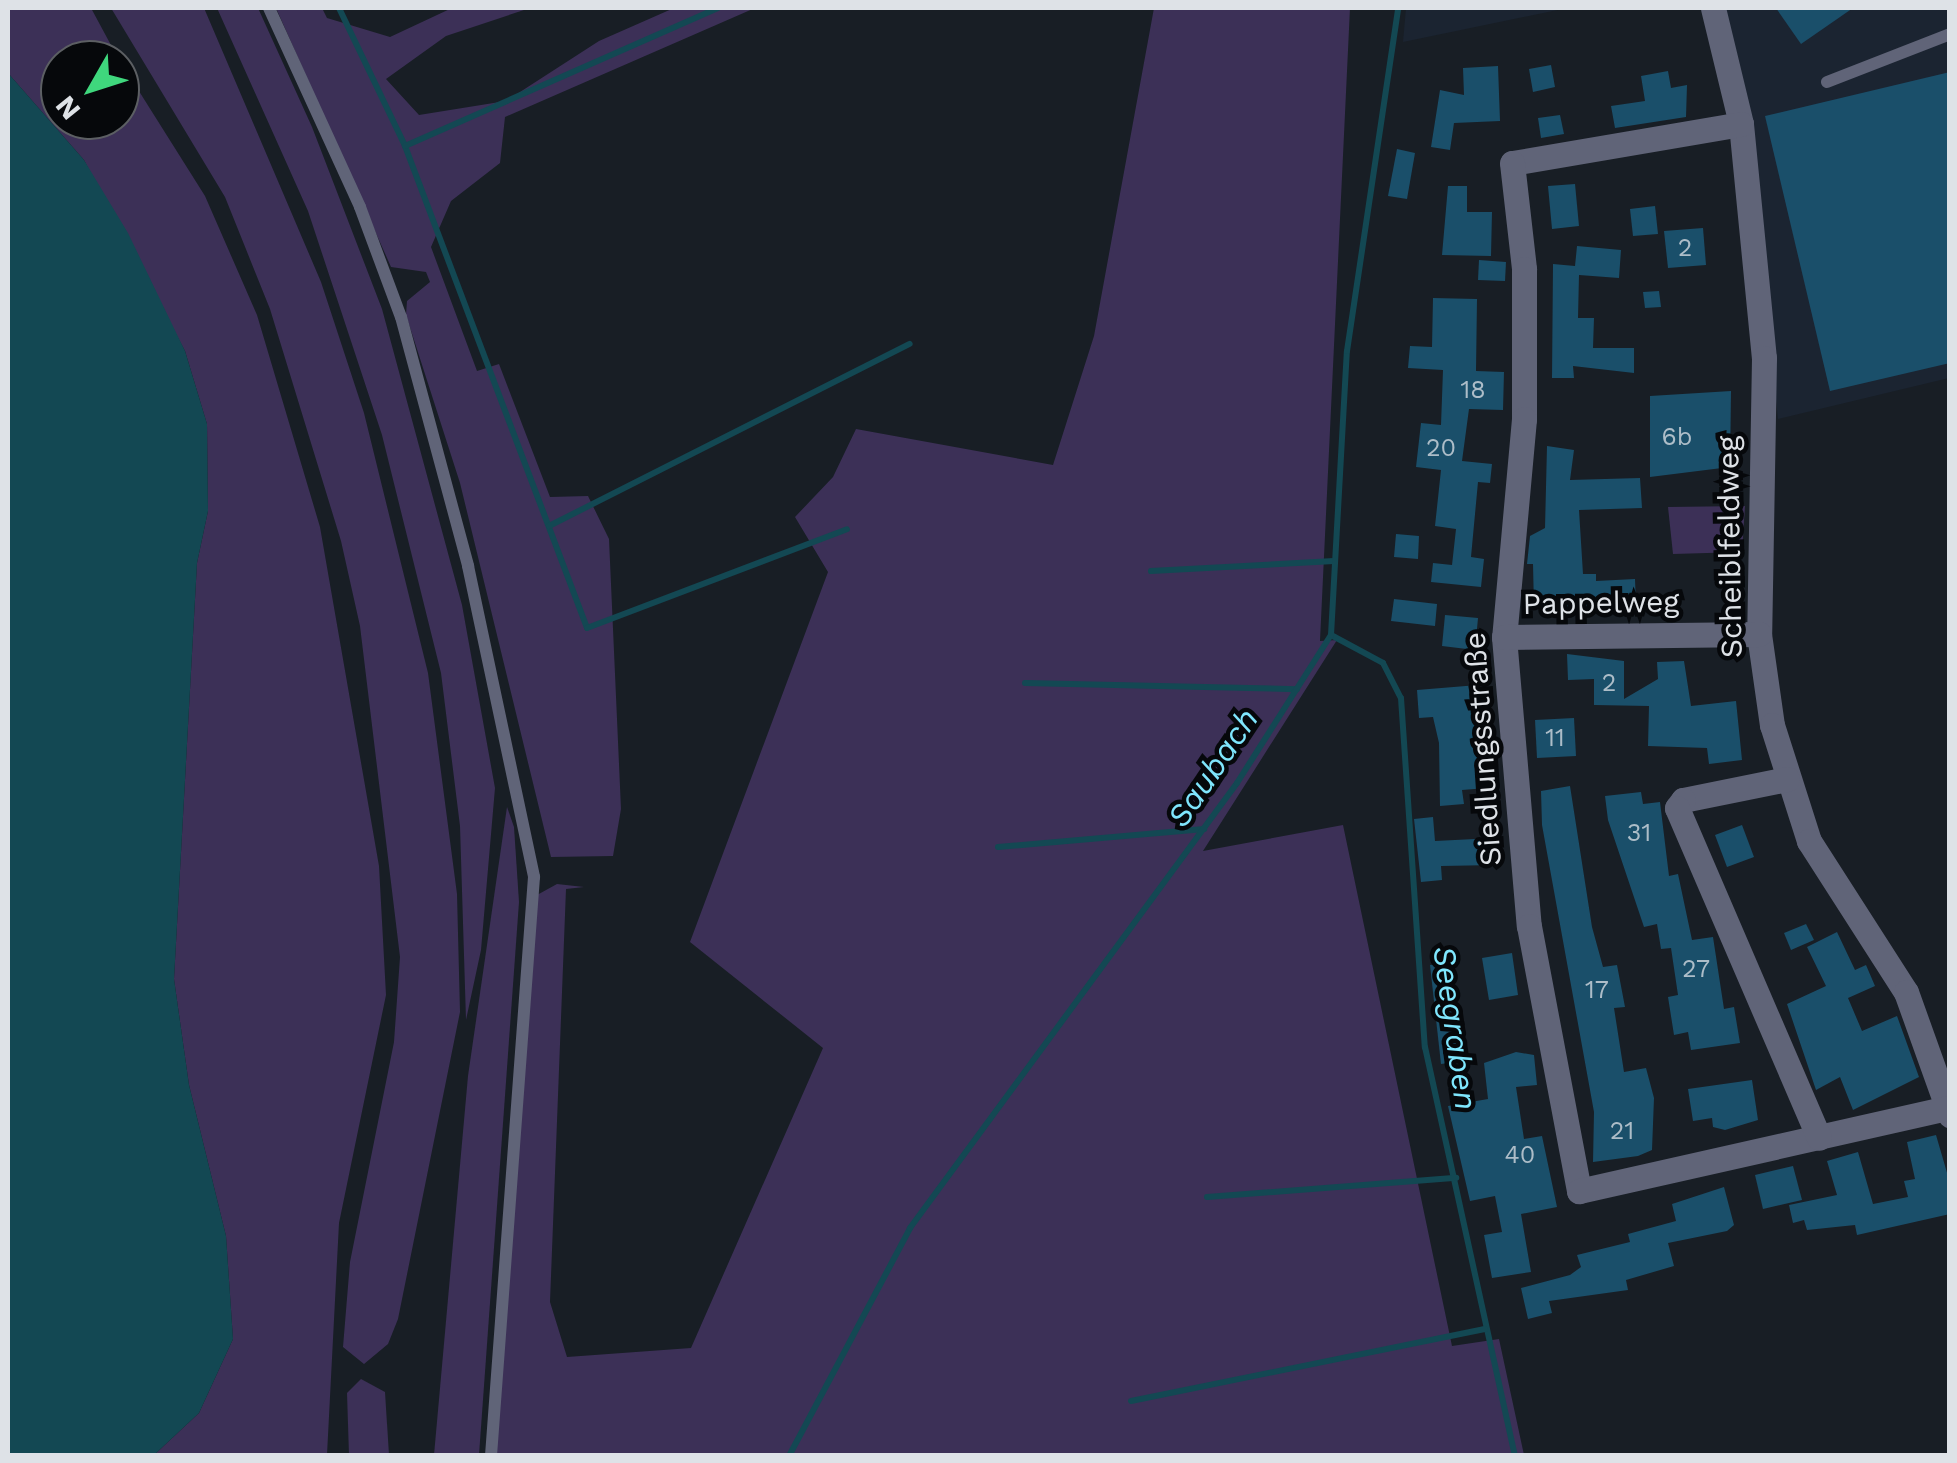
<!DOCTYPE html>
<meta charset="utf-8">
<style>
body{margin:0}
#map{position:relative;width:1957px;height:1463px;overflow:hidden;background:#181e25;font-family:"Work Sans",sans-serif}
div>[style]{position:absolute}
.built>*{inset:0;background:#1b2431}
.green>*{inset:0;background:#3c3057}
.water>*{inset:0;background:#134853}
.stream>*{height:6px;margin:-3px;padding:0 3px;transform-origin:3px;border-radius:3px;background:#134853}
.building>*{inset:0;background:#1a4f6a}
.lane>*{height:12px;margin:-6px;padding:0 6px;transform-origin:6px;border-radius:6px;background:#606478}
.street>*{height:25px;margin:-12.5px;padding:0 12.5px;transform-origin:12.5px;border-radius:12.5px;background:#606478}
span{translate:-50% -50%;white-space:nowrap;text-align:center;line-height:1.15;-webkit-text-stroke:9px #06080b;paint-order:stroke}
.number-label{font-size:25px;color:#adbdc8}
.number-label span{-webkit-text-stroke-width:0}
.street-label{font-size:30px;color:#dee2e7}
.water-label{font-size:32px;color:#7fe6fd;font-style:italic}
.frame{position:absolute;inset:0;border:10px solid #dee2e7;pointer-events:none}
.north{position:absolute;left:40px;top:40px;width:100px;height:100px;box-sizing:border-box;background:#06080b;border:2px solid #5c5f63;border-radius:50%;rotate:231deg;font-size:28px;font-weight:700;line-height:40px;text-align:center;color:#dee2e7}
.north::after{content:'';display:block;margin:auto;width:35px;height:45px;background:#3fd77d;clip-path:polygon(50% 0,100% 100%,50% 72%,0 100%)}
</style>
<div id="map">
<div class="built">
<i style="clip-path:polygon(1406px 8px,1567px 8px,1403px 42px)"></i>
<i style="clip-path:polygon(1716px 8px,1949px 8px,1949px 378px,1778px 419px,1755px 202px)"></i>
</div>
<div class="green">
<i style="clip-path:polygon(8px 8px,91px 8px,119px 60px,60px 60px,60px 120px,120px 120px,120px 61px,205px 196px,257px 315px,320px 527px,379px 866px,386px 995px,339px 1223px,327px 1455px,154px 1455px,199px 1413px,233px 1339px,226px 1236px,189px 1085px,174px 979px,197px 563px,208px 511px,207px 424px,185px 351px,84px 160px,8px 73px)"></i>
<i style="clip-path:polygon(111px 8px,204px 8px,321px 282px,364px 413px,428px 673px,457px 894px,460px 1012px,398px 1319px,388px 1344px,364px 1364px,343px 1347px,350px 1262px,394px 1042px,400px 957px,360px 626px,341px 541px,270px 309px,225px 197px)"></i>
<i style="clip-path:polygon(217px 8px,258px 8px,312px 127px,382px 309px,462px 605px,495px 788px,481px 950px,466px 1020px,460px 826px,441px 673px,382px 435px,308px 211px)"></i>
<i style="clip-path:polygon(276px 8px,322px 8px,327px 18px,390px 37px,452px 8px,530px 8px,446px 36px,386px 79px,419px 115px,506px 101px,599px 41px,674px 8px,755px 8px,505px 117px,500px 163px,451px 201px,431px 247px,477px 371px,499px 364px,550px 497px,588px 496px,609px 539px,621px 809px,613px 856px,551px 857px,460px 483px,406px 315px,407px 301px,430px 282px,426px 272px,391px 267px)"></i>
<i style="clip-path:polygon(1154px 8px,1350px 8px,1320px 641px,1337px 640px,1203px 851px,1343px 825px,1452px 1346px,1499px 1339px,1524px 1455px,496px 1456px,537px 895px,557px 884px,584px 887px,566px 889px,550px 1302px,567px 1357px,691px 1348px,823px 1048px,690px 942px,828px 572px,795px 517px,833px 477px,856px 429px,1053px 465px,1094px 336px)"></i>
<i style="clip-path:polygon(1745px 506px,1742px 552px,1673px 554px,1668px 507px)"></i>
<i style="clip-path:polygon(507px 807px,514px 827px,519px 902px,479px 1455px,434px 1455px,468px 1076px)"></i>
<i style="clip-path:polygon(361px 1379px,385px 1392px,389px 1455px,349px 1455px,347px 1393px)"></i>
</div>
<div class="water">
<i style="clip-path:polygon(8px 73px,84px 160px,128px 233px,185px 351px,207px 424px,208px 511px,197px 563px,174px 979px,189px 1085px,226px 1236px,233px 1339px,199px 1413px,154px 1455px,8px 1455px)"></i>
</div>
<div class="stream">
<i style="left:339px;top:8px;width:153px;rotate:64.4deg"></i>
<i style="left:405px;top:146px;width:515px;rotate:69.31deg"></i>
<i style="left:587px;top:628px;width:278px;rotate:-20.8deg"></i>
<i style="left:405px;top:146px;width:342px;rotate:-23.8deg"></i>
<i style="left:549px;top:526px;width:404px;rotate:-26.8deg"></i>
<i style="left:1151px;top:571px;width:183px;rotate:-3.1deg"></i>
<i style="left:1331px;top:635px;width:59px;rotate:28.3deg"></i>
<i style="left:1383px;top:663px;width:39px;rotate:63deg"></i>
<i style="left:1401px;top:698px;width:350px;rotate:86.1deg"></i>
<i style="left:1425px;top:1047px;width:419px;rotate:77.6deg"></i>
<i style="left:1025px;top:683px;width:272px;rotate:1.3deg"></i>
<i style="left:998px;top:847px;width:207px;rotate:-5deg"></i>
<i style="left:1207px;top:1197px;width:250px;rotate:-4.4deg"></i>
<i style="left:1131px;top:1401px;width:361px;rotate:-11.5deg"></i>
<i style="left:789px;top:1456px;width:258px;rotate:-62deg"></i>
<i style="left:910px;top:1228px;width:552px;rotate:-53.69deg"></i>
<i style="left:1237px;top:783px;width:175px;rotate:-57.6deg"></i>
<i style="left:1331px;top:635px;width:284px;rotate:-86.8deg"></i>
<i style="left:1347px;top:351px;width:347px;rotate:-81.5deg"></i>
</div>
<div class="building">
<i style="clip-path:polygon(1776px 8px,1853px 8px,1801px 44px)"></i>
<i style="clip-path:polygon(1551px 65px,1555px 87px,1533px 92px,1529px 69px)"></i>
<i style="clip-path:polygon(1498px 66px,1500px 121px,1454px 123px,1450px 150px,1431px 147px,1440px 90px,1464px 95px,1463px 68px)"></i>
<i style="clip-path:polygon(1668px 71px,1671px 88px,1687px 85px,1686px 117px,1615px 128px,1611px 106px,1645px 101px,1641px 76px)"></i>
<i style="clip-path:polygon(1950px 72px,1950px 363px,1830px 391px,1765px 116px)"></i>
<i style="clip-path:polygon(1560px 115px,1564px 134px,1541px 138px,1538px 118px)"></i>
<i style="clip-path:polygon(1397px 149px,1415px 153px,1407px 199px,1388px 196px)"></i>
<i style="clip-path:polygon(1575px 184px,1579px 226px,1552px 229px,1548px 186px)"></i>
<i style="clip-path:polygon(1448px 186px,1467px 186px,1467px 212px,1492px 212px,1491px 256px,1442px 255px)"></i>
<i style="clip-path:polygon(1655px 206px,1658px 234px,1633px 236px,1630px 209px)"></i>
<i style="clip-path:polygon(1703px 228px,1706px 265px,1668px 268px,1664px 231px)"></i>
<i style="clip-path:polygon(1577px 246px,1621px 250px,1619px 278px,1579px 275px,1578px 318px,1594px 318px,1593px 348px,1634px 348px,1634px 373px,1573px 366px,1574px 378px,1552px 378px,1553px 264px,1575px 266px)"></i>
<i style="clip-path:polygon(1479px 260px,1506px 262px,1505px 281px,1478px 280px)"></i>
<i style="clip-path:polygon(1659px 291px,1661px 307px,1645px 308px,1643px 292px)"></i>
<i style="clip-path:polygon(1433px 298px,1477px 299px,1476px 371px,1504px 372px,1503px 410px,1469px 409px,1462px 461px,1492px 464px,1490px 483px,1478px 482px,1471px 557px,1484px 559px,1481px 587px,1431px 582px,1433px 563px,1452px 565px,1456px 529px,1435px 526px,1441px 470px,1416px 467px,1421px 423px,1441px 425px,1443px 370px,1408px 368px,1410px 346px,1432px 347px)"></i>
<i style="clip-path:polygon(1731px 391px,1730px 467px,1650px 477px,1650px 396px)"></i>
<i style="clip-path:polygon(1547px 446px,1574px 450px,1570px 480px,1640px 478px,1642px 508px,1579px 510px,1583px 574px,1596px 574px,1596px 581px,1635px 579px,1636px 605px,1534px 608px,1533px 564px,1527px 564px,1530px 536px,1545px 528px)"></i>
<i style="clip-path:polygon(1396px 534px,1419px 536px,1418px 559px,1394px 557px)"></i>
<i style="clip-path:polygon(1394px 599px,1437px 604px,1435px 626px,1391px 621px)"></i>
<i style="clip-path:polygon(1445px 615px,1478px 618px,1475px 650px,1442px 646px)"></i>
<i style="clip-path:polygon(1567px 654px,1624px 661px,1624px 699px,1658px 679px,1657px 662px,1684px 661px,1691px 706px,1736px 701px,1742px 760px,1709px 764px,1707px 748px,1648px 746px,1649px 706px,1594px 705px,1594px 679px,1568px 680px)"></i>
<i style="clip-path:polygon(1478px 685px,1487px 788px,1462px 790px,1464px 804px,1440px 806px,1439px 743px,1433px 717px,1419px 718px,1417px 690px)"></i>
<i style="clip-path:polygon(1574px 718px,1576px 756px,1537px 758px,1535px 720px)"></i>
<i style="clip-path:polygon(1570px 786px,1592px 927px,1603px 967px,1617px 965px,1625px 1007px,1614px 1008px,1624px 1072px,1646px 1068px,1654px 1098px,1652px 1150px,1638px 1156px,1593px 1162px,1594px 1112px,1542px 825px,1541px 791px)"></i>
<i style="clip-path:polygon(1641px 792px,1643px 804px,1660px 802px,1669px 876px,1678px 874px,1692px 940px,1713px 937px,1724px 1009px,1734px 1007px,1740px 1043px,1691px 1050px,1688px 1032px,1674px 1035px,1668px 997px,1678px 995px,1671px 948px,1661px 949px,1657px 924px,1644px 927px,1608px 820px,1605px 796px)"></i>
<i style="clip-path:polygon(1433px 817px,1435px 841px,1495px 838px,1496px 865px,1441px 866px,1442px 880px,1421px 882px,1414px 819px)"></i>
<i style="clip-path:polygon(1742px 825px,1754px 857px,1727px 867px,1715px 835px)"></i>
<i style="clip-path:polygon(1806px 924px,1814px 940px,1791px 950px,1784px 933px)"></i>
<i style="clip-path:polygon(1837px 932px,1855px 970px,1866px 965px,1875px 986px,1848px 998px,1862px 1031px,1897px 1016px,1919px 1077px,1853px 1110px,1840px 1077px,1816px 1090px,1787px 1004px,1826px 986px,1807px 947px)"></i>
<i style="clip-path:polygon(1512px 953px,1518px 995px,1489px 1000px,1482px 958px)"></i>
<i style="clip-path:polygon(1452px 963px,1465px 1061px,1441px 1064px,1430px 965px)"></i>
<i style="clip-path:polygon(1516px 1052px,1534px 1055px,1537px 1085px,1516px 1087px,1524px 1139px,1542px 1136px,1557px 1207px,1521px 1214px,1531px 1272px,1492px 1278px,1484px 1235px,1502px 1232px,1495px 1196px,1470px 1201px,1448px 1106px,1488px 1099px,1484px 1063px)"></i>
<i style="clip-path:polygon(1752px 1080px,1758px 1120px,1725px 1130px,1713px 1127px,1712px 1118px,1693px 1121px,1688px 1089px)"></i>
<i style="clip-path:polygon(1936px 1135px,1950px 1183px,1950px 1214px,1857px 1235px,1855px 1225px,1807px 1230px,1804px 1220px,1793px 1223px,1789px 1205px,1837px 1195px,1827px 1161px,1858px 1152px,1873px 1204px,1908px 1197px,1904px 1181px,1915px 1179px,1907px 1142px)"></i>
<i style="clip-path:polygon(1793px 1166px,1802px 1200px,1763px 1209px,1755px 1175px)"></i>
<i style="clip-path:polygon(1724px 1187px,1734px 1225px,1727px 1231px,1668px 1243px,1674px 1266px,1626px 1280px,1628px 1290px,1549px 1301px,1552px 1313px,1528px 1319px,1521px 1288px,1570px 1275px,1581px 1267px,1577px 1255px,1630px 1242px,1628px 1234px,1676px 1221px,1672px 1204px)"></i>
</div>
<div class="lane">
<i style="left:269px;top:8px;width:219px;rotate:65.4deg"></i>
<i style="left:360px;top:207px;width:117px;rotate:69.6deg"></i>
<i style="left:401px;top:317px;width:258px;rotate:74.9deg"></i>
<i style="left:468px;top:566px;width:318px;rotate:78deg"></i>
<i style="left:534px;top:877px;width:581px;rotate:94.25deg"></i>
<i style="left:1827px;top:82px;width:132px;rotate:-21.3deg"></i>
</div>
<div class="street">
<i style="left:1713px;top:8px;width:119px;rotate:76.4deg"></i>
<i style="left:1741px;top:124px;width:235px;rotate:84.4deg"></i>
<i style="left:1764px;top:358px;width:276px;rotate:91deg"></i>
<i style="left:1759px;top:634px;width:92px;rotate:81.9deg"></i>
<i style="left:1772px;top:725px;width:122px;rotate:72.3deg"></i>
<i style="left:1809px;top:841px;width:179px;rotate:57.3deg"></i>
<i style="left:1906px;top:992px;width:131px;rotate:70.3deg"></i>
<i style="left:1741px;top:124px;width:232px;rotate:170.3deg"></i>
<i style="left:1512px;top:163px;width:107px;rotate:83.5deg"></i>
<i style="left:1524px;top:269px;width:150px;rotate:90deg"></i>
<i style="left:1524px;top:419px;width:219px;rotate:95.2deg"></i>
<i style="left:1504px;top:637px;width:290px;rotate:85.1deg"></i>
<i style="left:1529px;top:926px;width:270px;rotate:79.3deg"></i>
<i style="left:1579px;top:1191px;width:378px;rotate:-12.7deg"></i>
<i style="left:1504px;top:637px;width:255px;rotate:-0.7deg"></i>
<i style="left:1787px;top:779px;width:106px;rotate:168.6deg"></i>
<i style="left:1683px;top:800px;width:10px;rotate:127deg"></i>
<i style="left:1677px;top:808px;width:359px;rotate:66.7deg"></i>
</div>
<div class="number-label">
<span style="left:1685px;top:248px">2</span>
<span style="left:1473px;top:390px">18</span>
<span style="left:1677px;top:437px">6b</span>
<span style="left:1441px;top:448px">20</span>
<span style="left:1609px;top:683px">2</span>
<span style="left:1555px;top:738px">11</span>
<span style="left:1639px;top:833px">31</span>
<span style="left:1696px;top:969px">27</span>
<span style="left:1597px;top:990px">17</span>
<span style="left:1622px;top:1131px">21</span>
<span style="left:1520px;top:1155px">40</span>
</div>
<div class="street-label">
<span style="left:1730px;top:547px;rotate:-91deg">Scheiblfeldweg</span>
<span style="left:1601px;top:603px;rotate:-1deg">Pappelweg</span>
<span style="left:1483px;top:749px;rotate:-94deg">Siedlungsstraße</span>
</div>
<div class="water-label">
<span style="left:1213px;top:768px;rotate:-56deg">Saubach</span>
<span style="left:1455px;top:1028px;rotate:82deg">Seegraben</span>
</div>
<div class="frame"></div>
<div class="north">N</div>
</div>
